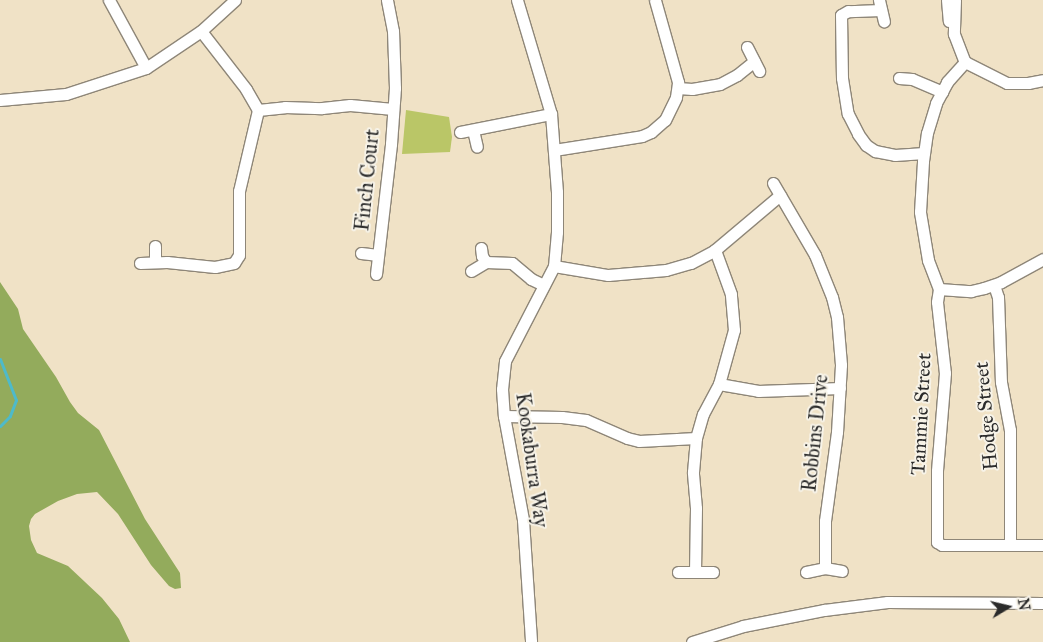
<!DOCTYPE html>
<style>
body{margin:0}
#map{position:relative;width:1043px;height:642px;overflow:hidden;background:#f0e2c6;font-family:"IM FELL Great Primer",serif}
div>[style]{position:absolute}
.green>*{inset:0;background:#bac667}
.forest>*{inset:0;background:#93ab5c}
.stream>*{height:3px;margin:-1.5px;padding:0 1.5px;transform-origin:1.5px;border-radius:1.5px;background:#4ebaca}
.roads{filter:drop-shadow(1px 0 #8e8678) drop-shadow(-1px 0 #8e8678) drop-shadow(0 1px #8e8678) drop-shadow(0 -1px #8e8678)}
.minor>*{height:11px;margin:-5.5px;padding:0 5.5px;transform-origin:5.5px;border-radius:5.5px;background:#fff}
span{translate:-50% -50%;white-space:nowrap;text-align:center;line-height:1.15;-webkit-text-stroke:4px #f7f3e8;paint-order:stroke}
.street-label{font-size:20px;color:#2b2b2b}
.north{position:absolute;left:983px;top:582px;width:50px;height:50px;-webkit-text-stroke:4px #f7f3e8;paint-order:stroke;rotate:81deg;font-size:14px;font-weight:700;line-height:20px;text-align:center;color:#2b2b2b}
.north::after{content:'';display:block;margin:auto;width:18px;height:22px;background:#2b2b2b;clip-path:polygon(50% 0,100% 100%,50% 72%,0 100%)}
</style>
<div id="map">
<div class="green">
<i style="clip-path:polygon(406px 110px,449px 117px,452px 137px,450px 152px,402px 154px)"></i>
</div>
<div class="forest">
<i style="clip-path:polygon(0 282px,18px 309px,23px 329px,56px 377px,70px 402px,78px 413px,99px 430px,145px 519px,180px 573px,181px 588px,175px 589px,169px 586px,151px 565px,118px 514px,97px 492px,77px 494px,58px 501px,35px 514px,31px 519px,29px 526px,31px 540px,37px 553px,68px 566px,102px 598px,119px 619px,130px 642px,0 642px)"></i>
</div>
<div class="stream">
<i style="left:0;top:359px;width:44px;rotate:68.7deg"></i>
<i style="left:16px;top:400px;width:17px;rotate:111deg"></i>
<i style="left:10px;top:416px;width:14px;rotate:135deg"></i>
</div>
<div class="roads">
<div class="minor">
<i style="left:109px;top:0;width:77px;rotate:61.4deg"></i>
<i style="left:517px;top:0;width:119px;rotate:73.4deg"></i>
<i style="left:551px;top:114px;width:78px;rotate:85.6deg"></i>
<i style="left:557px;top:192px;width:40px;rotate:90deg"></i>
<i style="left:557px;top:232px;width:34px;rotate:95deg"></i>
<i style="left:554px;top:266px;width:107px;rotate:117.3deg"></i>
<i style="left:505px;top:361px;width:28px;rotate:96deg"></i>
<i style="left:502px;top:389px;width:27px;rotate:86deg"></i>
<i style="left:504px;top:416px;width:106px;rotate:79.6deg"></i>
<i style="left:523px;top:520px;width:122px;rotate:86.2deg"></i>
<i style="left:879px;top:0;width:22px;rotate:77deg"></i>
<i style="left:947px;top:0;width:21px;rotate:85deg"></i>
<i style="left:955px;top:0;width:34px;rotate:92deg"></i>
<i style="left:954px;top:34px;width:30px;rotate:69deg"></i>
<i style="left:965px;top:62px;width:47px;rotate:26.6deg"></i>
<i style="left:1007px;top:83px;width:21px"></i>
<i style="left:1028px;top:83px;width:15px;rotate:-11deg"></i>
<i style="left:881px;top:10px;width:33px;rotate:178deg"></i>
<i style="left:848px;top:11px;width:8px;rotate:150deg"></i>
<i style="left:841px;top:15px;width:63px;rotate:89.1deg"></i>
<i style="left:842px;top:78px;width:36px;rotate:81deg"></i>
<i style="left:848px;top:114px;width:22px;rotate:63deg"></i>
<i style="left:858px;top:134px;width:14px;rotate:54deg"></i>
<i style="left:866px;top:145px;width:11px;rotate:34deg"></i>
<i style="left:875px;top:151px;width:20px;rotate:11deg"></i>
<i style="left:895px;top:155px;width:29px;rotate:-4deg"></i>
<i style="left:747px;top:47px;width:27px;rotate:63deg"></i>
<i style="left:899px;top:78px;width:13px;rotate:4deg"></i>
<i style="left:912px;top:79px;width:33px;rotate:23deg"></i>
<i style="left:678px;top:88px;width:14px;rotate:4deg"></i>
<i style="left:692px;top:89px;width:28px;rotate:-10deg"></i>
<i style="left:720px;top:84px;width:19px;rotate:-28deg"></i>
<i style="left:737px;top:75px;width:22px;rotate:-39deg"></i>
<i style="left:0;top:100px;width:66px;rotate:-5.2deg"></i>
<i style="left:66px;top:94px;width:84px;rotate:-18deg"></i>
<i style="left:146px;top:68px;width:66px;rotate:-33.9deg"></i>
<i style="left:201px;top:31px;width:46px;rotate:-42.4deg"></i>
<i style="left:258px;top:110px;width:27px;rotate:-6deg"></i>
<i style="left:285px;top:107px;width:37px;rotate:2deg"></i>
<i style="left:322px;top:108px;width:28px;rotate:-6deg"></i>
<i style="left:350px;top:105px;width:43px;rotate:5.3deg"></i>
<i style="left:473px;top:130px;width:17px;rotate:77deg"></i>
<i style="left:460px;top:132px;width:93px;rotate:-11.2deg"></i>
<i style="left:554px;top:150px;width:89px;rotate:-9deg"></i>
<i style="left:642px;top:136px;width:10px;rotate:-24deg"></i>
<i style="left:651px;top:132px;width:18px;rotate:-41deg"></i>
<i style="left:665px;top:120px;width:25px;rotate:-64deg"></i>
<i style="left:676px;top:97px;width:15px;rotate:-82deg"></i>
<i style="left:678px;top:82px;width:85px;rotate:-105.7deg"></i>
<i style="left:773px;top:183px;width:83px;rotate:59.7deg"></i>
<i style="left:815px;top:255px;width:45px;rotate:68deg"></i>
<i style="left:832px;top:297px;width:21px;rotate:76deg"></i>
<i style="left:837px;top:317px;width:48px;rotate:85.2deg"></i>
<i style="left:841px;top:365px;width:67px;rotate:93.4deg"></i>
<i style="left:837px;top:432px;width:90px;rotate:97.7deg"></i>
<i style="left:825px;top:521px;width:47px;rotate:90deg"></i>
<i style="left:155px;top:246px;width:16px;rotate:90deg"></i>
<i style="left:481px;top:248px;width:8px;rotate:83deg"></i>
<i style="left:482px;top:256px;width:7px;rotate:56deg"></i>
<i style="left:486px;top:262px;width:26px;rotate:2deg"></i>
<i style="left:512px;top:263px;width:25px;rotate:40deg"></i>
<i style="left:531px;top:279px;width:14px;rotate:25deg"></i>
<i style="left:361px;top:253px;width:17px;rotate:7deg"></i>
<i style="left:140px;top:263px;width:27px;rotate:-2deg"></i>
<i style="left:167px;top:262px;width:48px;rotate:5.9deg"></i>
<i style="left:215px;top:267px;width:19px;rotate:-12deg"></i>
<i style="left:234px;top:263px;width:9px;rotate:-58deg"></i>
<i style="left:239px;top:255px;width:64px;rotate:-90deg"></i>
<i style="left:239px;top:191px;width:83px;rotate:-76.8deg"></i>
<i style="left:258px;top:110px;width:24px;rotate:-120deg"></i>
<i style="left:246px;top:89px;width:73px;rotate:-127.8deg"></i>
<i style="left:554px;top:266px;width:55px;rotate:9.5deg"></i>
<i style="left:608px;top:275px;width:58px;rotate:-4.9deg"></i>
<i style="left:666px;top:270px;width:26px;rotate:-16deg"></i>
<i style="left:691px;top:263px;width:27px;rotate:-28deg"></i>
<i style="left:715px;top:250px;width:85px;rotate:-40.2deg"></i>
<i style="left:471px;top:271px;width:17px;rotate:-31deg"></i>
<i style="left:376px;top:274px;width:131px;rotate:-83.4deg"></i>
<i style="left:391px;top:144px;width:56px;rotate:-85.9deg"></i>
<i style="left:395px;top:88px;width:57px;rotate:-92deg"></i>
<i style="left:393px;top:31px;width:32px;rotate:-101deg"></i>
<i style="left:994px;top:285px;width:13px;rotate:72deg"></i>
<i style="left:998px;top:297px;width:85px;rotate:88deg"></i>
<i style="left:1001px;top:382px;width:49px;rotate:79.4deg"></i>
<i style="left:1010px;top:430px;width:115px;rotate:90deg"></i>
<i style="left:939px;top:289px;width:13px;rotate:99deg"></i>
<i style="left:937px;top:302px;width:71px;rotate:83.6deg"></i>
<i style="left:945px;top:373px;width:98px;rotate:94.7deg"></i>
<i style="left:937px;top:471px;width:71px;rotate:90deg"></i>
<i style="left:937px;top:542px;width:6px;rotate:31deg"></i>
<i style="left:942px;top:545px;width:101px"></i>
<i style="left:939px;top:289px;width:31px;rotate:-111deg"></i>
<i style="left:928px;top:260px;width:49px;rotate:-99.5deg"></i>
<i style="left:920px;top:212px;width:51px;rotate:-86.6deg"></i>
<i style="left:923px;top:161px;width:28px;rotate:-82deg"></i>
<i style="left:927px;top:133px;width:31px;rotate:-73deg"></i>
<i style="left:936px;top:103px;width:24px;rotate:-62deg"></i>
<i style="left:947px;top:82px;width:27px;rotate:-48deg"></i>
<i style="left:939px;top:289px;width:32px;rotate:4deg"></i>
<i style="left:971px;top:291px;width:13px;rotate:-13deg"></i>
<i style="left:984px;top:288px;width:18px;rotate:-19deg"></i>
<i style="left:1001px;top:282px;width:48px;rotate:-28.7deg"></i>
<i style="left:719px;top:384px;width:40px;rotate:10deg"></i>
<i style="left:758px;top:391px;width:82px;rotate:-2.1deg"></i>
<i style="left:504px;top:416px;width:58px;rotate:1deg"></i>
<i style="left:562px;top:417px;width:24px;rotate:7deg"></i>
<i style="left:586px;top:420px;width:45px;rotate:23.7deg"></i>
<i style="left:627px;top:438px;width:12px;rotate:14deg"></i>
<i style="left:639px;top:441px;width:57px;rotate:-3deg"></i>
<i style="left:678px;top:572px;width:35px"></i>
<i style="left:695px;top:572px;width:64px;rotate:-89.1deg"></i>
<i style="left:696px;top:508px;width:36px;rotate:-95deg"></i>
<i style="left:693px;top:472px;width:34px;rotate:-85deg"></i>
<i style="left:696px;top:438px;width:25px;rotate:-74deg"></i>
<i style="left:703px;top:414px;width:34px;rotate:-62deg"></i>
<i style="left:719px;top:384px;width:56px;rotate:-74.5deg"></i>
<i style="left:734px;top:330px;width:36px;rotate:-95deg"></i>
<i style="left:731px;top:294px;width:47px;rotate:-110deg"></i>
<i style="left:806px;top:572px;width:19px;rotate:-12deg"></i>
<i style="left:825px;top:568px;width:17px;rotate:10deg"></i>
<i style="left:692px;top:642px;width:53px;rotate:-17.4deg"></i>
<i style="left:743px;top:626px;width:83px;rotate:-11.2deg"></i>
<i style="left:824px;top:610px;width:64px;rotate:-7.2deg"></i>
<i style="left:887px;top:602px;width:156px;rotate:0.4deg"></i>
</div>
</div>
<div class="street-label">
<span style="left:367px;top:180px;rotate:-84deg">Finch Court</span>
<span style="left:921px;top:414px;rotate:-87deg">Tammie Street</span>
<span style="left:986px;top:416px;rotate:-95deg">Hodge Street</span>
<span style="left:815px;top:433px;rotate:-84deg">Robbins Drive</span>
<span style="left:532px;top:460px;rotate:82deg">Kookaburra Way</span>
</div>
<div class="north">N</div>
</div>
